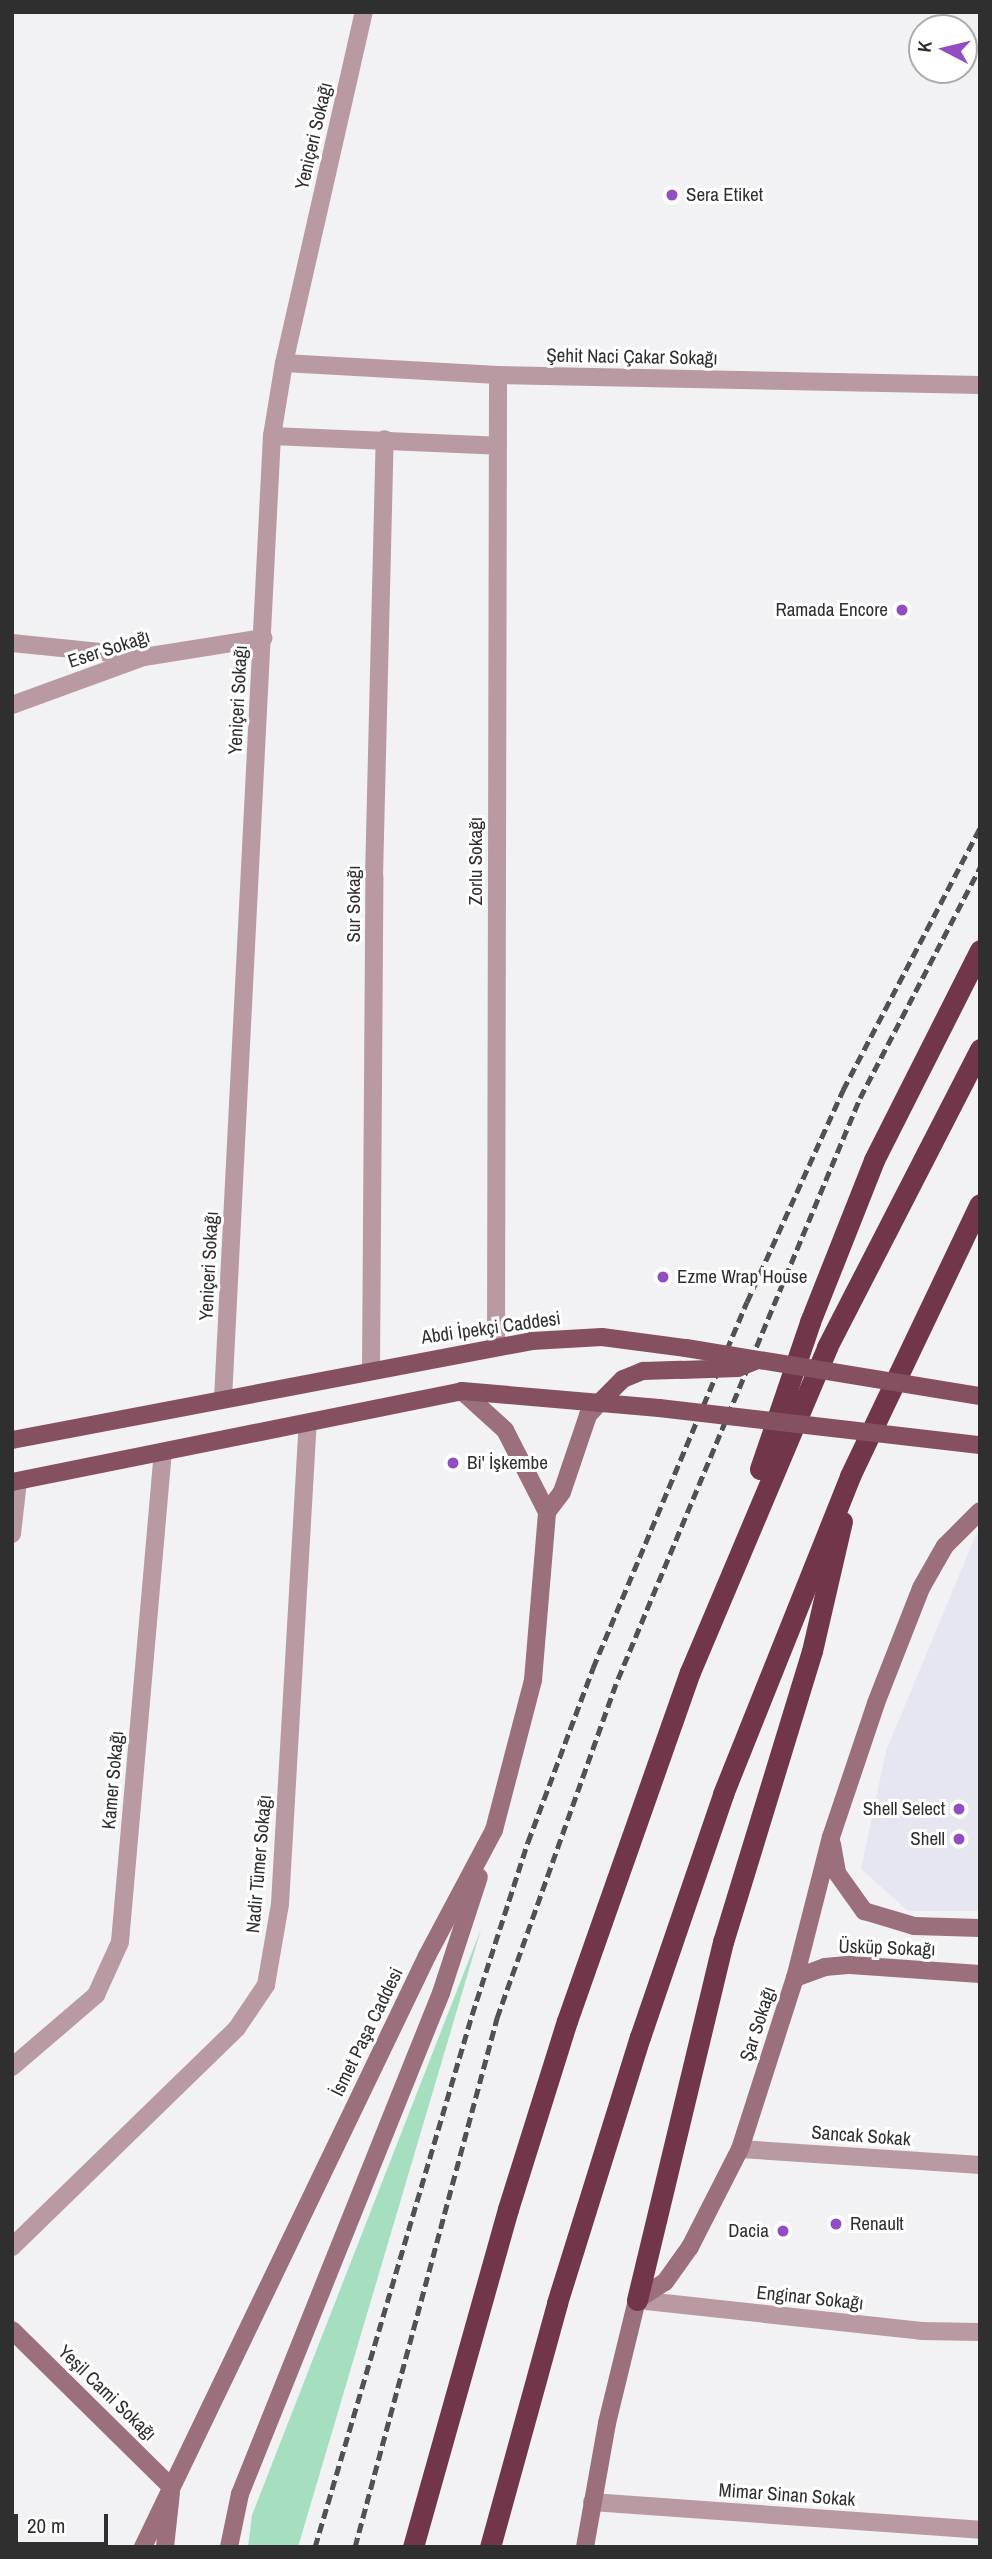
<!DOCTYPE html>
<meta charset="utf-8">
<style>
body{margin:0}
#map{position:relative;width:992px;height:2559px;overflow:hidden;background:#f2f1f4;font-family:"Archivo Narrow",sans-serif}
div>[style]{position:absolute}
.built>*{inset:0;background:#e6e6f0}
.green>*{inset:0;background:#a6dfbf}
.street>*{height:18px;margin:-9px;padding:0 9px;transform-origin:9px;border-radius:9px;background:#b99aa2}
.secondary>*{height:18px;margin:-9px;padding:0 9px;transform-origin:9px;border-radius:9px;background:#9b6f7c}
.primary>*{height:18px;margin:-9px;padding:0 9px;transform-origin:9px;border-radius:9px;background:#855161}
.highway>*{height:21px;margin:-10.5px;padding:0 10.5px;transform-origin:10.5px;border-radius:10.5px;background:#71364a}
.rail>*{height:5px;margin-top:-2.5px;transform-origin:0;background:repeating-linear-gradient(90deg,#515152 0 10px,transparent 0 15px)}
.primary-bridge>*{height:18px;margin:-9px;padding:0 9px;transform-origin:9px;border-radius:9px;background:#855161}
.dots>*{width:19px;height:19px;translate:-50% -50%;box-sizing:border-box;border:4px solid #fff;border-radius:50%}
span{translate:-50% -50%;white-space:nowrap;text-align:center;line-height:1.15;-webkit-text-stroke:6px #fff;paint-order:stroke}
.street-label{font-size:19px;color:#2f2f30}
.poi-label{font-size:19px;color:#2f2f30}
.left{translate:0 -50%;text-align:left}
.right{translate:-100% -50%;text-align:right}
.frame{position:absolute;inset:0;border:14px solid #2f2f30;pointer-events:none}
.north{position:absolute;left:908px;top:14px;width:70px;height:70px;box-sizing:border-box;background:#fff;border:2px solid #acacac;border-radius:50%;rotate:277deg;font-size:19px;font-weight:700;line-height:28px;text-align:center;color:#2f2f30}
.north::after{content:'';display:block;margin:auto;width:24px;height:32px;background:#914dc1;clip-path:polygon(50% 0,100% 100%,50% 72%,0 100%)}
.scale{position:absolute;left:14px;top:2514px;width:94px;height:32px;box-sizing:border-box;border:4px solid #2f2f30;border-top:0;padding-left:9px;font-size:21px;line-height:24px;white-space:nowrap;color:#2f2f30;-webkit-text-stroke:5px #fff;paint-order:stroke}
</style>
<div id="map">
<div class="built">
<i style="clip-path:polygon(980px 1525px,980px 1911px,908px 1911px,861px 1869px,886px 1751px)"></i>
</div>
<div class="green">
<i style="clip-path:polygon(481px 1929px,298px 2547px,248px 2547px,252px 2515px)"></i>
</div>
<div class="street">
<i style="left:284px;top:363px;width:214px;rotate:3.2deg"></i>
<i style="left:498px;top:375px;width:482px;rotate:1.2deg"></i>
<i style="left:272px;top:436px;width:226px;rotate:2.5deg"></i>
<i style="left:12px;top:643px;width:130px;rotate:5.8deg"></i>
<i style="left:12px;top:705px;width:140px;rotate:-20deg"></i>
<i style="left:144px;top:657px;width:121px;rotate:-9.1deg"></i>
<i style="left:496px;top:1347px;width:972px;rotate:-89.88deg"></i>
<i style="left:371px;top:1368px;width:491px;rotate:-89.6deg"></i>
<i style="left:374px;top:877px;width:438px;rotate:-88.6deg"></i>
<i style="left:223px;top:1399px;width:964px;rotate:-87.09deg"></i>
<i style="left:272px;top:436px;width:74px;rotate:-80.7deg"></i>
<i style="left:284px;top:363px;width:360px;rotate:-77.2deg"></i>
<i style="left:12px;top:1534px;width:53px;rotate:-83.5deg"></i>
<i style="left:12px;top:2067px;width:111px;rotate:-40.6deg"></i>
<i style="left:96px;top:1995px;width:58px;rotate:-65.6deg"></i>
<i style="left:120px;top:1942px;width:490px;rotate:-85deg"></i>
<i style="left:740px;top:2149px;width:241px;rotate:3.8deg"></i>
<i style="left:12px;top:2247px;width:314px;rotate:-44.2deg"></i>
<i style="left:237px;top:2028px;width:52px;rotate:-56deg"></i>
<i style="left:266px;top:1985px;width:82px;rotate:-80.2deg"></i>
<i style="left:280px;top:1904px;width:481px;rotate:-86.7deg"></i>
<i style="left:637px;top:2300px;width:286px;rotate:6.2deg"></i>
<i style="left:921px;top:2331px;width:59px;rotate:1deg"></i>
<i style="left:592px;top:2502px;width:389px;rotate:4.1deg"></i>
</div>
<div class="secondary">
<i style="left:462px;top:1391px;width:58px;rotate:42.2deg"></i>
<i style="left:505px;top:1430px;width:92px;rotate:62.9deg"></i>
<i style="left:547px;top:1512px;width:25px;rotate:-53deg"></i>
<i style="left:562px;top:1492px;width:81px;rotate:-71.3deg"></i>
<i style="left:588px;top:1415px;width:16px;rotate:-47deg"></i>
<i style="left:832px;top:1844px;width:29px;rotate:80deg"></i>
<i style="left:837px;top:1873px;width:47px;rotate:54.6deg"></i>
<i style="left:864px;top:1911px;width:52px;rotate:16.7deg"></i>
<i style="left:914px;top:1926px;width:66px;rotate:1.7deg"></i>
<i style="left:795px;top:1978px;width:32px;rotate:-20deg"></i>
<i style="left:825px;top:1967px;width:25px;rotate:-5deg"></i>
<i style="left:850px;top:1965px;width:130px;rotate:4deg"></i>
<i style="left:12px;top:2330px;width:222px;rotate:44.6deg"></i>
<i style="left:143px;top:2547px;width:656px;rotate:-64.33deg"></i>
<i style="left:427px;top:1956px;width:143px;rotate:-62deg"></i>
<i style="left:494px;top:1830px;width:155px;rotate:-75.4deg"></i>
<i style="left:533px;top:1680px;width:169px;rotate:-85.2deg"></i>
<i style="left:165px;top:2547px;width:54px;rotate:-83.7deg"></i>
<i style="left:229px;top:2547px;width:54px;rotate:-78.3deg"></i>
<i style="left:240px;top:2494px;width:540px;rotate:-68.14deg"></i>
<i style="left:441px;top:1993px;width:122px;rotate:-71.9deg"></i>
<i style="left:585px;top:2547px;width:126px;rotate:-79.9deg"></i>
<i style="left:607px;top:2423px;width:127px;rotate:-76.3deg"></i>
<i style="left:637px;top:2300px;width:33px;rotate:-33deg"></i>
<i style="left:665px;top:2282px;width:43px;rotate:-54.5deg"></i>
<i style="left:690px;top:2247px;width:110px;rotate:-63deg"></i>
<i style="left:740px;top:2149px;width:180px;rotate:-72.2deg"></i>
<i style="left:795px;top:1978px;width:146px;rotate:-75.7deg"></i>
<i style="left:831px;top:1837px;width:141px;rotate:-71.4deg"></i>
<i style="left:876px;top:1703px;width:123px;rotate:-68.6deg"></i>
<i style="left:921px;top:1588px;width:48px;rotate:-60.3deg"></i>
<i style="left:945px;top:1546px;width:49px;rotate:-45deg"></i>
</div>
<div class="primary">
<i style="left:599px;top:1403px;width:34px;rotate:-45deg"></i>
<i style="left:623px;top:1379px;width:22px;rotate:-22deg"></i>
<i style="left:643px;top:1371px;width:38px;rotate:-2deg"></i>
<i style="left:12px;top:1440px;width:529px;rotate:-10.78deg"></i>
<i style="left:532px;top:1341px;width:70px;rotate:-3.3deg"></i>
<i style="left:602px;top:1337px;width:85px;rotate:7.5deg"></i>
<i style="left:12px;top:1482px;width:459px;rotate:-11.4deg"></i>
<i style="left:462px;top:1391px;width:198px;rotate:4.9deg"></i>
</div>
<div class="highway">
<i style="left:760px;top:1469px;width:155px;rotate:-71.2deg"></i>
<i style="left:810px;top:1322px;width:174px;rotate:-68.4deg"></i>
<i style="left:874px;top:1160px;width:235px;rotate:-63.2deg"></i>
<i style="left:637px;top:2300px;width:368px;rotate:-76.5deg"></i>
<i style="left:723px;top:1942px;width:304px;rotate:-73deg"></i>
<i style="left:812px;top:1651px;width:133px;rotate:-77deg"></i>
<i style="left:413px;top:2547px;width:351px;rotate:-74.3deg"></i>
<i style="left:508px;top:2209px;width:197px;rotate:-72.6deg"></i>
<i style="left:567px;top:2021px;width:370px;rotate:-70.6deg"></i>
<i style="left:690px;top:1672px;width:353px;rotate:-67.1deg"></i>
<i style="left:827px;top:1347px;width:335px;rotate:-62.8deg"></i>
<i style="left:490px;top:2547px;width:253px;rotate:-74.6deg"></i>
<i style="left:557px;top:2303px;width:279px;rotate:-72.7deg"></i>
<i style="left:640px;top:2037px;width:257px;rotate:-71.1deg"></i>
<i style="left:723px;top:1794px;width:342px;rotate:-68.2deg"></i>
<i style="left:850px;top:1476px;width:301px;rotate:-64.5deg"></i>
</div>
<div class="rail">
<i style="left:315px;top:2547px;width:555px;rotate:-73.56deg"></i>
<i style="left:472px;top:2015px;width:182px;rotate:-72.1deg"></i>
<i style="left:528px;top:1842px;width:186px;rotate:-69.5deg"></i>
<i style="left:593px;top:1668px;width:397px;rotate:-67.2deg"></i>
<i style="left:747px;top:1302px;width:233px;rotate:-65.6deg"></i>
<i style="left:843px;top:1090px;width:296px;rotate:-62.4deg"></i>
<i style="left:355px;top:2547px;width:548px;rotate:-74.97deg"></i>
<i style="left:497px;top:2018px;width:360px;rotate:-70.4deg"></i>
<i style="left:618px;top:1679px;width:629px;rotate:-67.39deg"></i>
<i style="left:860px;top:1098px;width:260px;rotate:-62.5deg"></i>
</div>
<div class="primary-bridge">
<i style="left:686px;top:1348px;width:298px;rotate:9.3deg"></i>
<i style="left:681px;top:1370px;width:57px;rotate:-2deg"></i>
<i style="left:738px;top:1368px;width:18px;rotate:-22deg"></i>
<i style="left:659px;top:1408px;width:323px;rotate:6.6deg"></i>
</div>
<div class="dots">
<i style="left:672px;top:195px;background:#914dc1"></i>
<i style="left:902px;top:610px;background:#914dc1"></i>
<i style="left:663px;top:1277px;background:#914dc1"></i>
<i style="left:453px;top:1463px;background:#914dc1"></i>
<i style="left:959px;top:1809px;background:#914dc1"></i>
<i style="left:959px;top:1839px;background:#914dc1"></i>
<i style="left:836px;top:2224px;background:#914dc1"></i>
<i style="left:783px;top:2231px;background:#914dc1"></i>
</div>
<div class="street-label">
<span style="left:314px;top:136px;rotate:-77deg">Yeniçeri Sokağı</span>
<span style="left:632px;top:357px;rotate:1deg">Şehit Naci Çakar Sokağı</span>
<span style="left:109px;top:649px;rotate:-18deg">Eser Sokağı</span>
<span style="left:238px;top:700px;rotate:-87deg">Yeniçeri Sokağı</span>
<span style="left:476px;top:861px;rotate:-90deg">Zorlu Sokağı</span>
<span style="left:354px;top:904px;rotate:-90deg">Sur Sokağı</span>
<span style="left:209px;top:1266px;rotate:-87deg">Yeniçeri Sokağı</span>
<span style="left:491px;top:1328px;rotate:-8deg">Abdi İpekçi Caddesi</span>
<span style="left:113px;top:1780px;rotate:-85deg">Kamer Sokağı</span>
<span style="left:259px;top:1864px;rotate:-85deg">Nadir Tümer Sokağı</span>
<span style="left:887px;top:1948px;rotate:2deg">Üsküp Sokağı</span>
<span style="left:758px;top:2024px;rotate:-72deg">Şar Sokağı</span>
<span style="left:367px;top:2032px;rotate:-64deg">İsmet Paşa Caddesi</span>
<span style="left:861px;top:2136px;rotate:4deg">Sancak Sokak</span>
<span style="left:810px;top:2298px;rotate:6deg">Enginar Sokağı</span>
<span style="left:107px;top:2393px;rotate:44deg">Yeşil Cami Sokağı</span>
<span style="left:787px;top:2495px;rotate:4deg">Mimar Sinan Sokak</span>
</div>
<div class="poi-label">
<span class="left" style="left:686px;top:195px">Sera Etiket</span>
<span class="right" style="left:888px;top:610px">Ramada Encore</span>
<span class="left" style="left:677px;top:1277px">Ezme Wrap House</span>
<span class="left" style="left:467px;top:1463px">Bi' İşkembe</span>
<span class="right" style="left:945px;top:1809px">Shell Select</span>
<span class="right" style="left:945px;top:1839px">Shell</span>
<span class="left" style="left:850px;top:2224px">Renault</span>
<span class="right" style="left:769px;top:2231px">Dacia</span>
</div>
<div class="frame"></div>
<div class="north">K</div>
<div class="scale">20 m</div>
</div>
